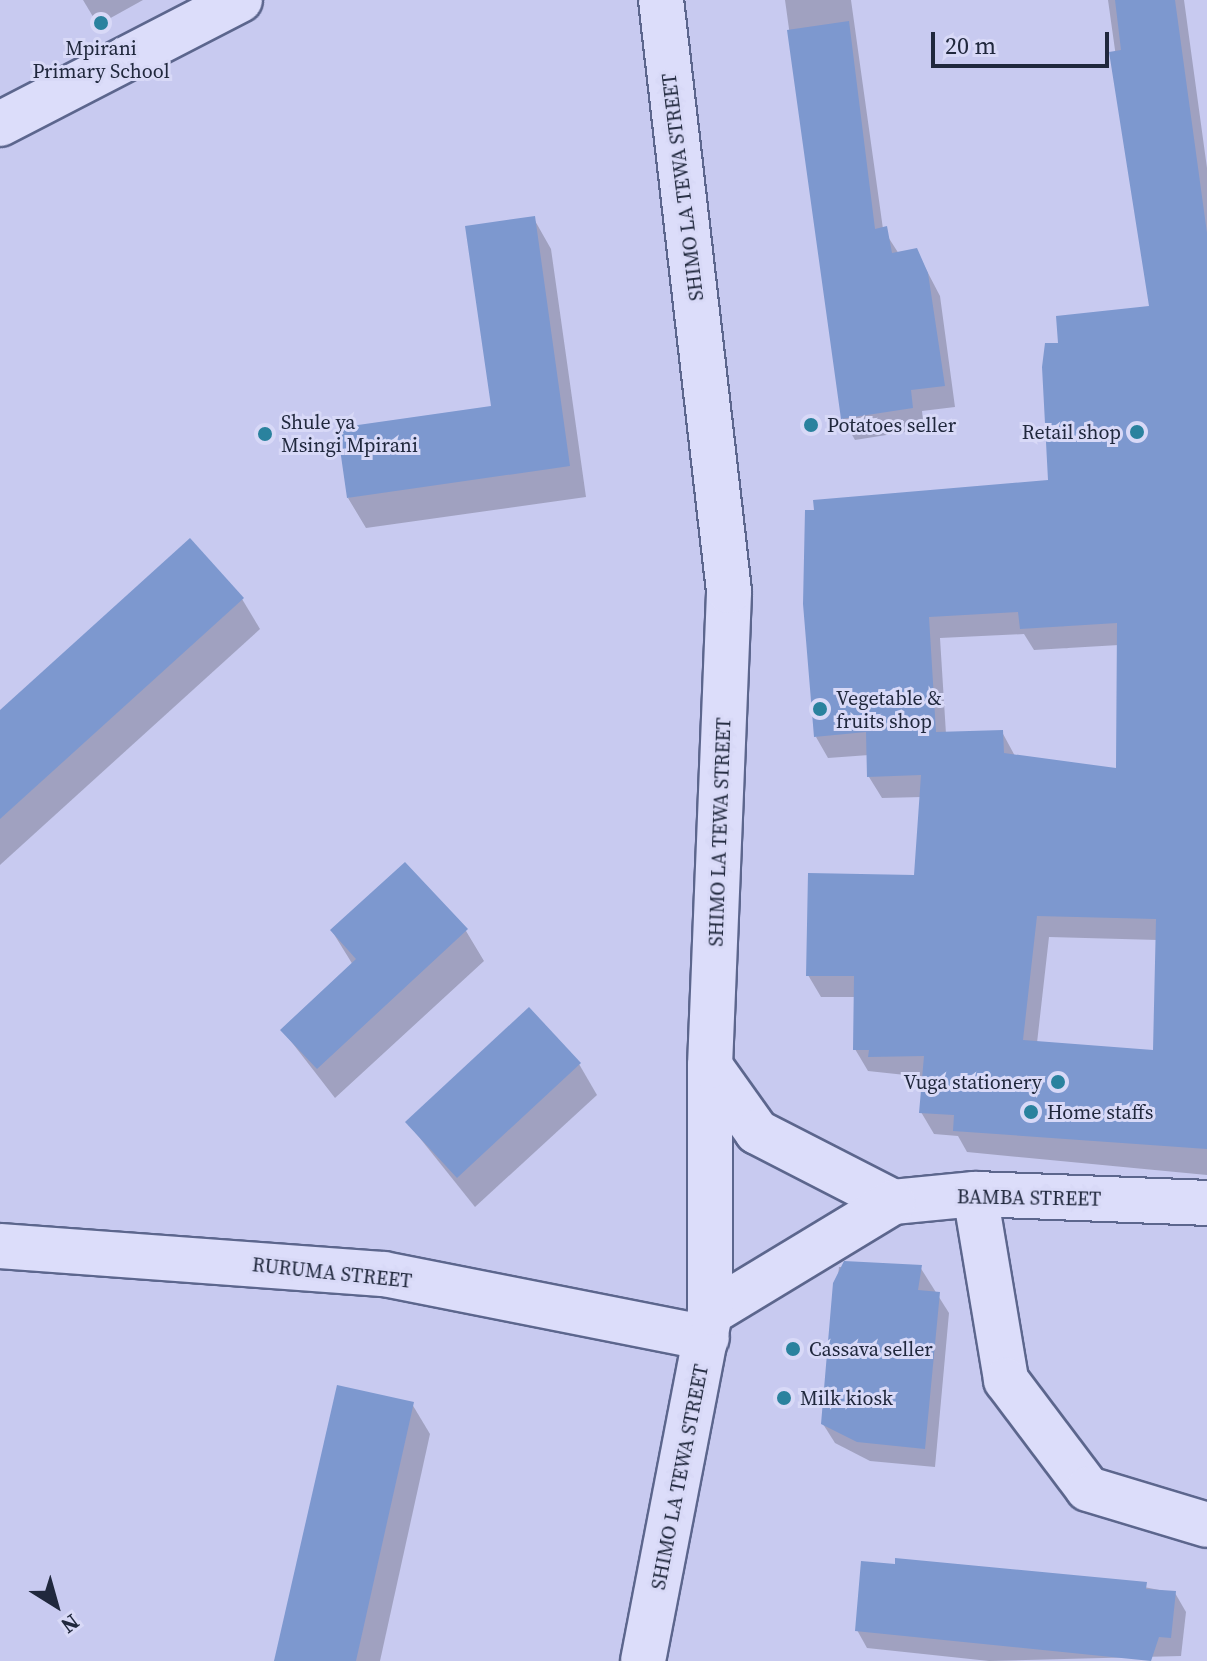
<!DOCTYPE html>
<style>
body{margin:0}
#map{position:relative;width:1207px;height:1661px;overflow:hidden;background:#c8caf0;font-family:"Source Serif 4",serif}
div>[style]{position:absolute}
.shadow>*{inset:0;background:#0003}
.building>*{inset:0;background:#7d98cf}
.roads{filter:drop-shadow(2px 0 #5c668d) drop-shadow(-2px 0 #5c668d) drop-shadow(0 2px #5c668d) drop-shadow(0 -2px #5c668d)}
.minor>*{height:44px;margin:-22px;padding:0 22px;transform-origin:22px;border-radius:22px;background:#dcddfa}
.tertiary>*{height:44px;margin:-22px;padding:0 22px;transform-origin:22px;border-radius:22px;background:#dcddfa}
.dots>*{width:22px;height:22px;translate:-50% -50%;box-sizing:border-box;border:4px solid #d8d9f7;border-radius:50%}
span{translate:-50% -50%;white-space:nowrap;text-align:center;line-height:1.15;-webkit-text-stroke:6px #d8d9f7;paint-order:stroke}
.poi-label{font-size:20px;color:#20283d}
.left{translate:0 -50%;text-align:left}
.right{translate:-100% -50%;text-align:right}
.street-label{font-size:20px;color:#20283d}
.north{position:absolute;left:16px;top:1565px;width:80px;height:80px;-webkit-text-stroke:6px #d8d9f7;paint-order:stroke;rotate:143deg;font-size:22px;font-weight:700;line-height:32px;text-align:center;color:#20283d}
.north::after{content:'';display:block;margin:auto;width:28px;height:36px;background:#20283d;clip-path:polygon(50% 0,100% 100%,50% 72%,0 100%)}
.scale{position:absolute;left:931px;top:32px;width:178px;height:36px;box-sizing:border-box;border:4px solid #20283d;border-top:0;padding-left:10px;font-size:24px;line-height:28px;white-space:nowrap;color:#20283d;-webkit-text-stroke:6px #d8d9f7;paint-order:stroke}
</style>
<div id="map">
<div class="shadow">
<i style="clip-path:polygon(83px 0,143px 0,98px 25px)"></i>
<i style="clip-path:polygon(785px 0,851px 0,883px 229px,899px 254px,916px 250px,940px 296px,955px 407px,922px 411px,924px 429px,855px 440px,843px 419px)"></i>
<i style="clip-path:polygon(evenodd,1108px 0,1184px 0,1207px 168px,1207px 1175px,967px 1152px,958px 1136px,934px 1134px,921px 1112px,924px 1077px,868px 1071px,855px 1049px,856px 997px,821px 997px,808px 975px,916px 877px,922px 797px,882px 798px,869px 777px,869px 755px,828px 758px,816px 737px,1050px 482px,1060px 345px,1151px 307px,1108px 0,1024px 634px,1034px 650px,1119px 645px,1118px 770px,1015px 756px,1002px 732px,946px 734px,940px 638px,1024px 634px,1108px 0,1049px 937px,1158px 940px,1155px 1052px,1037px 1043px,1049px 937px)"></i>
<i style="clip-path:polygon(534px 219px,551px 249px,586px 497px,366px 528px,348px 498px,493px 408px)"></i>
<i style="clip-path:polygon(242px 599px,260px 629px,0 865px,0 713px)"></i>
<i style="clip-path:polygon(332px 931px,466px 931px,484px 961px,335px 1098px,283px 1031px,353px 965px)"></i>
<i style="clip-path:polygon(579px 1064px,597px 1095px,475px 1207px,407px 1122px)"></i>
<i style="clip-path:polygon(839px 1267px,920px 1267px,949px 1313px,935px 1467px,870px 1461px,835px 1443px,823px 1424px)"></i>
<i style="clip-path:polygon(412px 1404px,430px 1434px,380px 1661px,277px 1661px)"></i>
<i style="clip-path:polygon(1097px 1578px,1175px 1593px,1186px 1612px,1181px 1656px,989px 1661px,867px 1648px,857px 1630px)"></i>
</div>
<div class="building">
<i style="clip-path:polygon(evenodd,1115px 0,1175px 0,1207px 233px,1207px 1149px,953px 1131px,954px 1115px,919px 1113px,924px 1056px,868px 1057px,869px 1050px,853px 1050px,854px 976px,806px 976px,808px 873px,914px 875px,921px 775px,867px 777px,866px 732px,814px 737px,803px 604px,805px 510px,814px 510px,813px 500px,1048px 480px,1042px 367px,1045px 343px,1058px 343px,1056px 316px,1149px 306px,1109px 52px,1121px 50px,1115px 0,1018px 612px,1020px 629px,1117px 623px,1116px 768px,1004px 753px,1003px 730px,936px 732px,929px 617px,1018px 612px,1115px 0,1037px 916px,1156px 919px,1153px 1050px,1023px 1040px,1037px 916px)"></i>
<i style="clip-path:polygon(849px 21px,875px 229px,887px 226px,892px 253px,917px 248px,928px 273px,945px 386px,911px 390px,913px 408px,841px 419px,787px 30px)"></i>
<i style="clip-path:polygon(535px 216px,570px 466px,347px 498px,337px 428px,491px 406px,465px 226px)"></i>
<i style="clip-path:polygon(190px 538px,244px 598px,0 819px,0 710px)"></i>
<i style="clip-path:polygon(405px 862px,468px 929px,317px 1069px,280px 1030px,356px 959px,330px 930px)"></i>
<i style="clip-path:polygon(529px 1007px,581px 1063px,457px 1178px,405px 1122px)"></i>
<i style="clip-path:polygon(844px 1261px,922px 1265px,918px 1290px,940px 1292px,925px 1449px,857px 1442px,821px 1424px,833px 1283px)"></i>
<i style="clip-path:polygon(337px 1385px,414px 1402px,356px 1661px,274px 1661px)"></i>
<i style="clip-path:polygon(895px 1558px,1147px 1582px,1146px 1589px,1176px 1591px,1171px 1638px,1159px 1637px,1151px 1661px,855px 1631px,861px 1561px,895px 1564px)"></i>
</div>
<div class="roads">
<div class="minor">
<i style="left:0;top:124px;width:270px;rotate:-27.3deg"></i>
<i style="left:710px;top:1066px;width:81px;rotate:54.5deg"></i>
<i style="left:757px;top:1132px;width:153px;rotate:27.2deg"></i>
<i style="left:893px;top:1202px;width:82px;rotate:-5.6deg"></i>
<i style="left:975px;top:1194px;width:232px;rotate:2.2deg"></i>
<i style="left:975px;top:1194px;width:189px;rotate:80.5deg"></i>
<i style="left:1006px;top:1380px;width:136px;rotate:53deg"></i>
<i style="left:1088px;top:1489px;width:124px;rotate:16.8deg"></i>
<i style="left:0;top:1246px;width:385px;rotate:4.2deg"></i>
<i style="left:384px;top:1274px;width:329px;rotate:11.2deg"></i>
<i style="left:710px;top:1313px;width:214px;rotate:-31.2deg"></i>
</div>
<div class="tertiary">
<i style="left:643px;top:1661px;width:354px;rotate:-79.1deg"></i>
<i style="left:710px;top:1313px;width:247px;rotate:-90deg"></i>
<i style="left:710px;top:1066px;width:475px;rotate:-87.7deg"></i>
<i style="left:729px;top:591px;width:595px;rotate:-96.56deg"></i>
</div>
</div>
<div class="dots">
<i style="left:101px;top:23px;background:#2a829e"></i>
<i style="left:811px;top:425px;background:#2a829e"></i>
<i style="left:1137px;top:432px;background:#2a829e"></i>
<i style="left:265px;top:434px;background:#2a829e"></i>
<i style="left:820px;top:709px;background:#2a829e"></i>
<i style="left:1058px;top:1082px;background:#2a829e"></i>
<i style="left:1031px;top:1112px;background:#2a829e"></i>
<i style="left:793px;top:1349px;background:#2a829e"></i>
<i style="left:784px;top:1398px;background:#2a829e"></i>
</div>
<div class="poi-label">
<span style="left:101px;top:60px">Mpirani<br>Primary School</span>
<span class="left" style="left:281px;top:434px">Shule ya<br>Msingi Mpirani</span>
<span class="left" style="left:827px;top:425px">Potatoes seller</span>
<span class="right" style="left:1121px;top:432px">Retail shop</span>
<span class="left" style="left:836px;top:710px">Vegetable &amp;<br>fruits shop</span>
<span class="right" style="left:1042px;top:1082px">Vuga stationery</span>
<span class="left" style="left:1047px;top:1112px">Home staffs</span>
<span class="left" style="left:809px;top:1349px">Cassava seller</span>
<span class="left" style="left:800px;top:1398px">Milk kiosk</span>
</div>
<div class="street-label">
<span style="left:683px;top:187px;rotate:-97deg">SHIMO LA TEWA STREET</span>
<span style="left:720px;top:832px;rotate:-88deg">SHIMO LA TEWA STREET</span>
<span style="left:1029px;top:1198px;rotate:1deg">BAMBA STREET</span>
<span style="left:332px;top:1273px;rotate:6deg">RURUMA STREET</span>
<span style="left:680px;top:1477px;rotate:-79deg">SHIMO LA TEWA STREET</span>
</div>
<div class="north">N</div>
<div class="scale">20 m</div>
</div>
